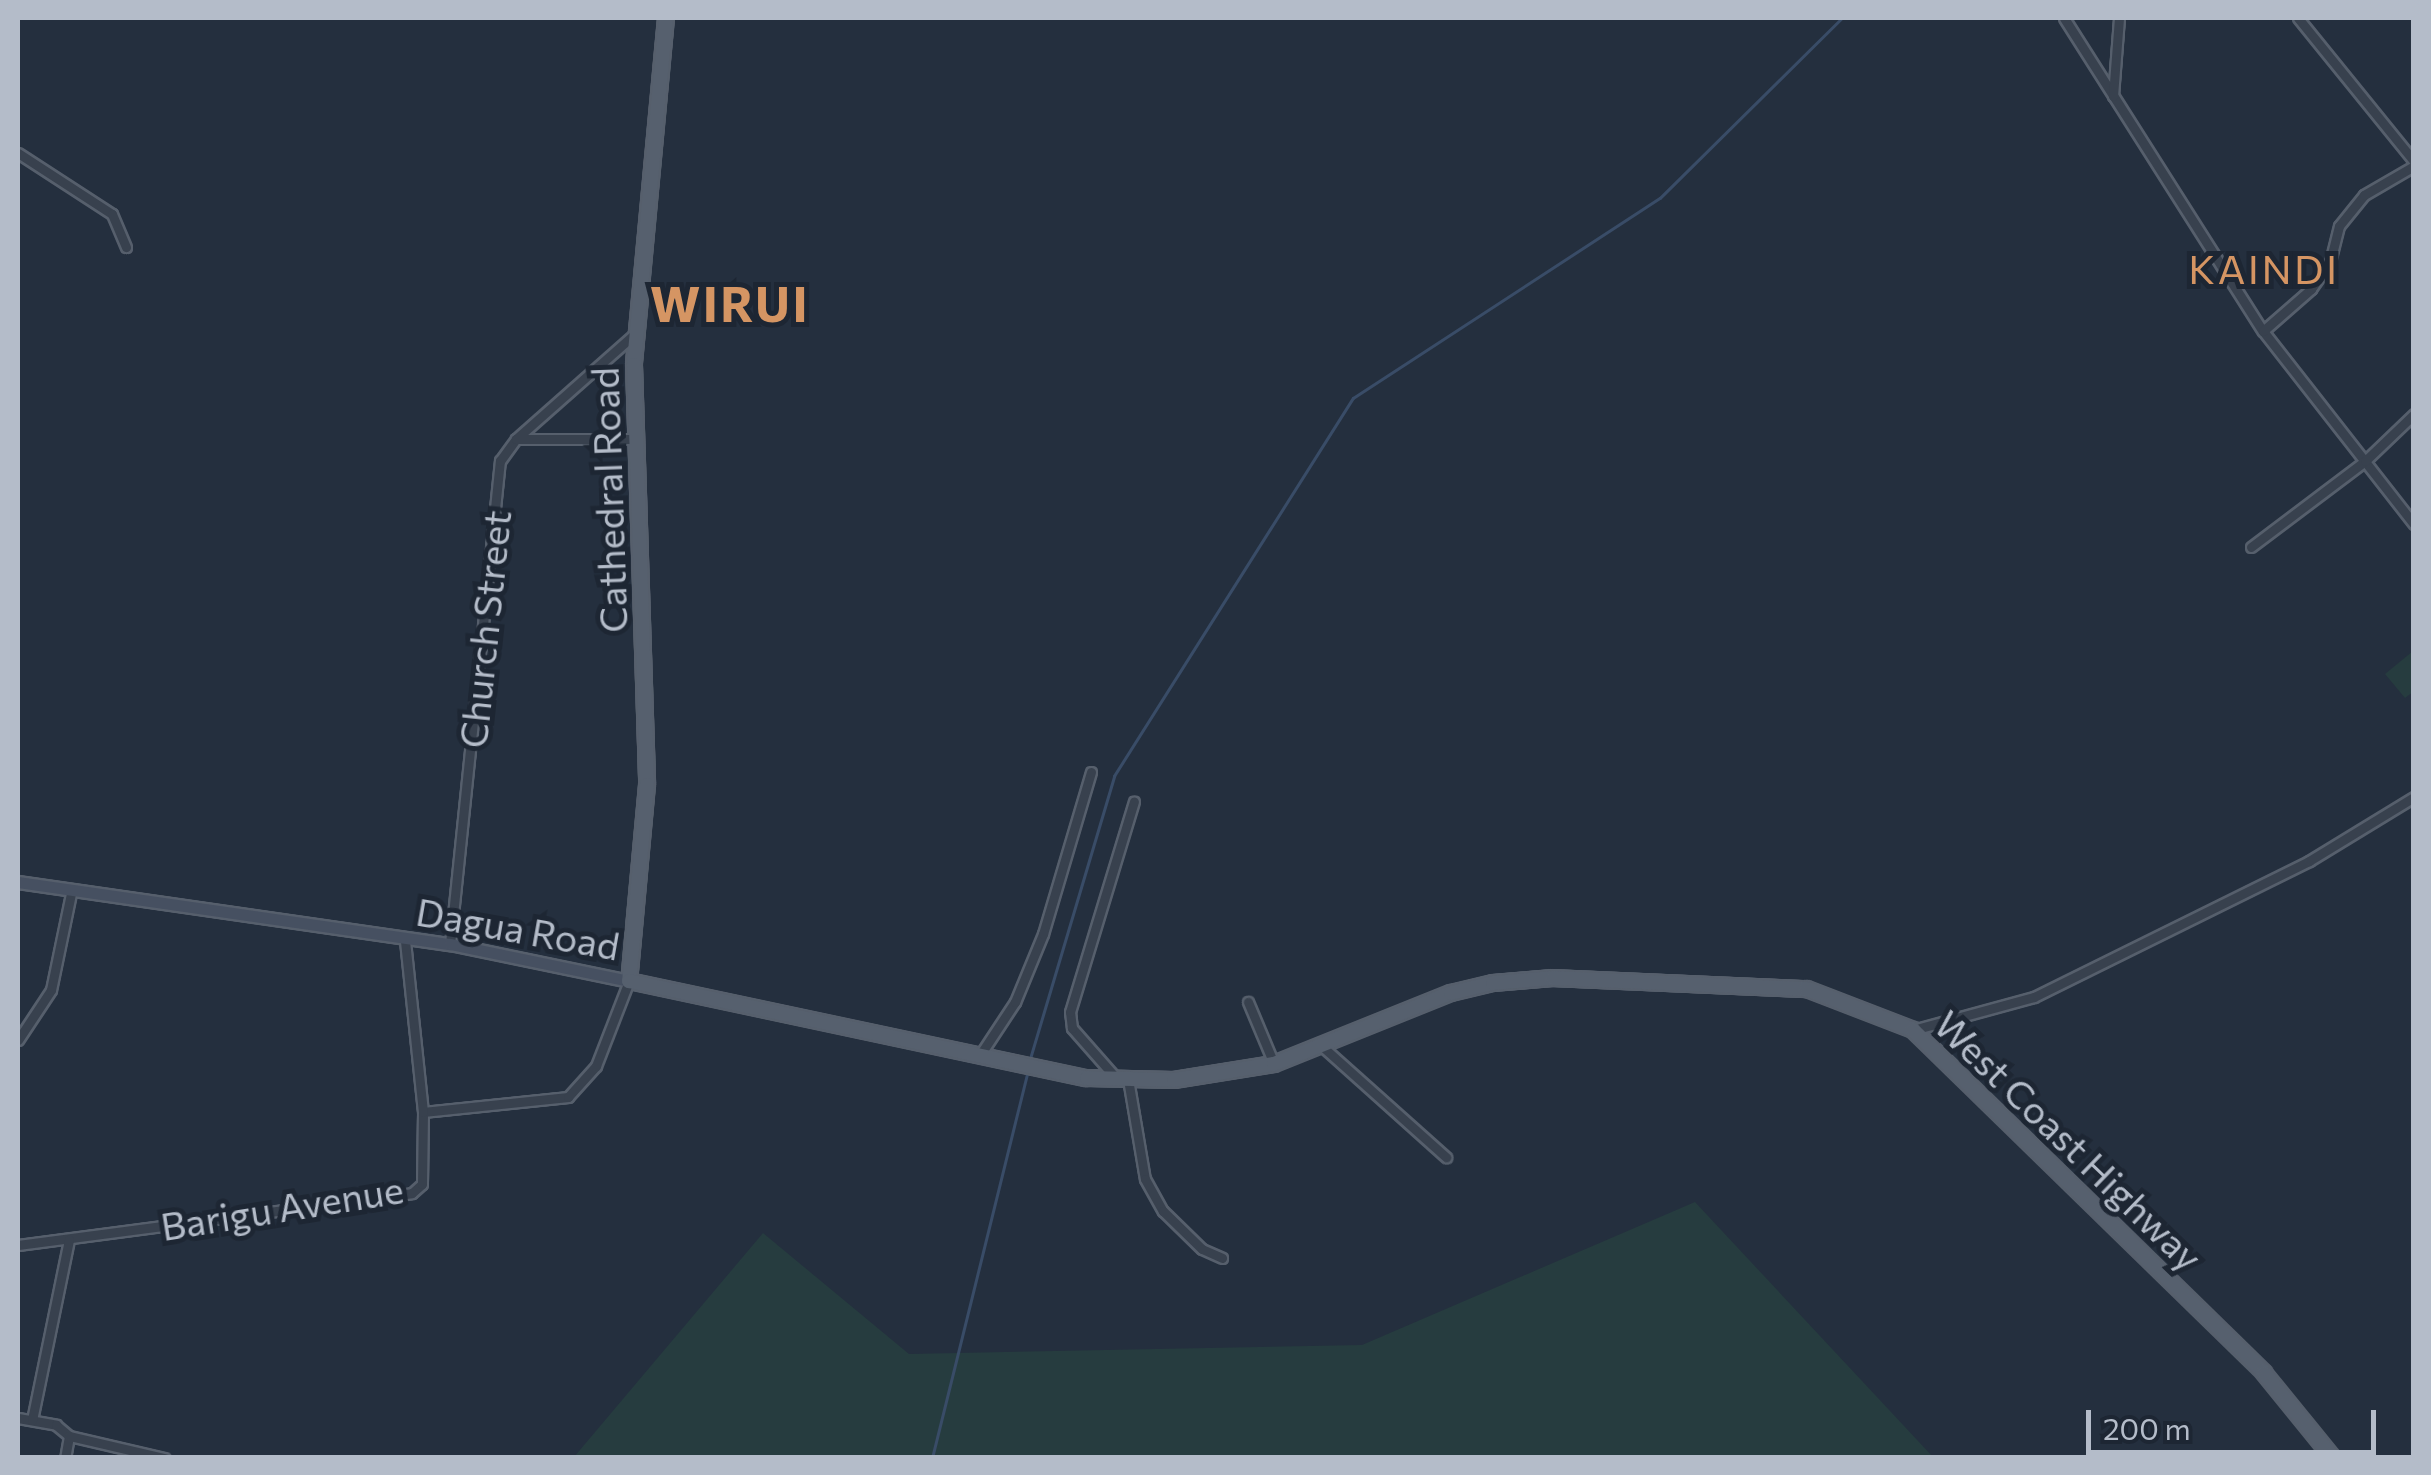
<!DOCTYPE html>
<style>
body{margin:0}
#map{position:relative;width:2431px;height:1475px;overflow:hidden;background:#242f3e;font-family:Commissioner,sans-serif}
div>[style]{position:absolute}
.green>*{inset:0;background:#263c3f}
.stream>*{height:2.5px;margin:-1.25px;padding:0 1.25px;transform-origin:1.25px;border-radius:1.25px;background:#394c67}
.roads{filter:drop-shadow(2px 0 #565f6c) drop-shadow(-2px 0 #565f6c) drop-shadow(0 2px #565f6c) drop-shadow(0 -2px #565f6c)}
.street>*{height:9px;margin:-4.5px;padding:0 4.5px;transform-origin:4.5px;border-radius:4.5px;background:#38414e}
.secondary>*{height:11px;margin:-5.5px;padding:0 5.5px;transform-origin:5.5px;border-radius:5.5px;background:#465061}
.primary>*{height:14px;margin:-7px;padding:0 7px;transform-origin:7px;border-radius:7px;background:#56606e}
span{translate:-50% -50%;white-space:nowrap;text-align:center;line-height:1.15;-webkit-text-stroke:10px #1d2633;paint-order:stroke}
.street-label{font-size:38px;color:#b4bcc9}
.neighbourhood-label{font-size:40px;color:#d59563;letter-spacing:2.5px}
.district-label{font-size:48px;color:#d59563;font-weight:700;letter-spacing:2.5px}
.frame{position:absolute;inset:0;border:20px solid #b4bcc9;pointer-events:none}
.scale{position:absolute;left:2086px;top:1410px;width:290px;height:45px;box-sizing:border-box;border:5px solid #b4bcc9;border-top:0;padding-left:12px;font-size:30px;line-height:35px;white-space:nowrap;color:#b4bcc9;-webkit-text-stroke:8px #1d2633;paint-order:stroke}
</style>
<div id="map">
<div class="green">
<i style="clip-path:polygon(2413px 651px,2413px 692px,2405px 698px,2385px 674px)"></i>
<i style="clip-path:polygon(1695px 1202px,1933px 1457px,574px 1457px,763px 1233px,909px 1354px,1362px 1345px)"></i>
</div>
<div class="stream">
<i style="left:1029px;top:1062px;width:298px;rotate:-73.4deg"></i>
<i style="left:1114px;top:776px;width:447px;rotate:-57.7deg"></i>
<i style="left:1353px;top:398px;width:366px;rotate:-33.1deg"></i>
<i style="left:1660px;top:198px;width:256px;rotate:-44.7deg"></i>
<i style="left:932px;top:1458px;width:400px;rotate:-76.1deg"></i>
</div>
<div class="roads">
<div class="street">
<i style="left:2064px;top:18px;width:371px;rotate:57.6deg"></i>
<i style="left:2263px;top:331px;width:245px;rotate:52deg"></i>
<i style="left:2298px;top:18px;width:184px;rotate:51deg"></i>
<i style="left:2113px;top:96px;width:78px;rotate:-85.6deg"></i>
<i style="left:18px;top:153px;width:112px;rotate:33deg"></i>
<i style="left:112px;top:214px;width:36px;rotate:67deg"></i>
<i style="left:2263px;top:331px;width:64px;rotate:-41.2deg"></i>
<i style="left:2311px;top:289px;width:33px;rotate:-55deg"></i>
<i style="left:2330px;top:262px;width:37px;rotate:-76deg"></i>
<i style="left:2339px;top:226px;width:40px;rotate:-51deg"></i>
<i style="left:2364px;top:195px;width:58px;rotate:-30.1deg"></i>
<i style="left:516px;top:439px;width:162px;rotate:-41.5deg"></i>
<i style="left:2251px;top:547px;width:143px;rotate:-37deg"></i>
<i style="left:2365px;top:461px;width:68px;rotate:-43.8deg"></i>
<i style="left:450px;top:944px;width:486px;rotate:-84.1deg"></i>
<i style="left:500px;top:461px;width:27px;rotate:-54deg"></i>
<i style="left:516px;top:439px;width:121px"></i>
<i style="left:1248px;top:1002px;width:67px;rotate:67.2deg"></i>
<i style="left:1913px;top:1030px;width:125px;rotate:-15.3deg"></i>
<i style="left:2034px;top:997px;width:307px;rotate:-26.3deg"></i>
<i style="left:2309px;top:861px;width:123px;rotate:-31.4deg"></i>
<i style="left:18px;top:1040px;width:60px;rotate:-56.6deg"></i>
<i style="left:51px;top:990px;width:99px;rotate:-78.3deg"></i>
<i style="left:1324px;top:1048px;width:164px;rotate:41.8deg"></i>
<i style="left:980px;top:1055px;width:64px;rotate:-56.6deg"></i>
<i style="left:1015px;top:1002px;width:74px;rotate:-67.6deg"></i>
<i style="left:1043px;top:934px;width:169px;rotate:-73.5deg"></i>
<i style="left:1116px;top:1078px;width:67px;rotate:-131.3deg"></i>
<i style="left:1072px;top:1028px;width:16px;rotate:-97deg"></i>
<i style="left:1070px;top:1012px;width:220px;rotate:-73.1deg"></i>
<i style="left:1128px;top:1079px;width:101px;rotate:80.4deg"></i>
<i style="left:1145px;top:1179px;width:37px;rotate:61deg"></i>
<i style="left:1163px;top:1211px;width:54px;rotate:44.3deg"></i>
<i style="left:1202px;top:1249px;width:22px;rotate:24deg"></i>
<i style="left:423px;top:1112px;width:146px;rotate:-5.9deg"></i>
<i style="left:568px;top:1097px;width:42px;rotate:-47.9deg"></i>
<i style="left:596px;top:1066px;width:91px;rotate:-68.8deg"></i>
<i style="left:18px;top:1245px;width:397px;rotate:-7.5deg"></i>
<i style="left:412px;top:1193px;width:13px;rotate:-42deg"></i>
<i style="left:422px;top:1184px;width:72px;rotate:-89.2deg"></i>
<i style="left:423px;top:1112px;width:173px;rotate:-96deg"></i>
<i style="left:18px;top:1418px;width:39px;rotate:10deg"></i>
<i style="left:56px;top:1425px;width:17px;rotate:40deg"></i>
<i style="left:69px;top:1436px;width:22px;rotate:100deg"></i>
<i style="left:32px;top:1420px;width:184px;rotate:-78.4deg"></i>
<i style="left:69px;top:1436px;width:98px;rotate:13deg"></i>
</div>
<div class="secondary">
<i style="left:18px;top:882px;width:436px;rotate:8.2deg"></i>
<i style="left:450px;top:944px;width:183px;rotate:11.7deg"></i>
</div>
<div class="primary">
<i style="left:666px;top:18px;width:348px;rotate:95.3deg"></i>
<i style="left:634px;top:365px;width:420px;rotate:88.2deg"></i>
<i style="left:647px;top:785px;width:197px;rotate:95.2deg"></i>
<i style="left:629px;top:981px;width:468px;rotate:12deg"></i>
<i style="left:1087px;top:1078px;width:87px;rotate:1.3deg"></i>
<i style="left:1174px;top:1080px;width:101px;rotate:-9.1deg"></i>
<i style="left:1274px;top:1064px;width:191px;rotate:-21.9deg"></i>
<i style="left:1451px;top:993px;width:43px;rotate:-13.4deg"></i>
<i style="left:1493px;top:983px;width:60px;rotate:-4.8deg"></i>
<i style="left:1553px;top:978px;width:254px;rotate:2.5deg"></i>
<i style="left:1807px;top:989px;width:114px;rotate:21.1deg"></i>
<i style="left:1913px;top:1030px;width:491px;rotate:44.3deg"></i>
<i style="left:2264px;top:1373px;width:109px;rotate:50.9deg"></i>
</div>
</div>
<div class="street-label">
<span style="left:608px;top:500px;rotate:-92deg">Cathedral Road</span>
<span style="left:484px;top:629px;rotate:-84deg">Church Street</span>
<span style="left:518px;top:928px;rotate:10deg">Dagua Road</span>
<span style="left:2069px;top:1140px;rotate:44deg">West Coast Highway</span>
<span style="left:282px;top:1207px;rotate:-9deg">Barigu Avenue</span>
</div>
<div class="neighbourhood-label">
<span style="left:2264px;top:268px">KAINDI</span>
</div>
<div class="district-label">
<span style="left:730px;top:303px">WIRUI</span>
</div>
<div class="frame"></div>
<div class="scale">200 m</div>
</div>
